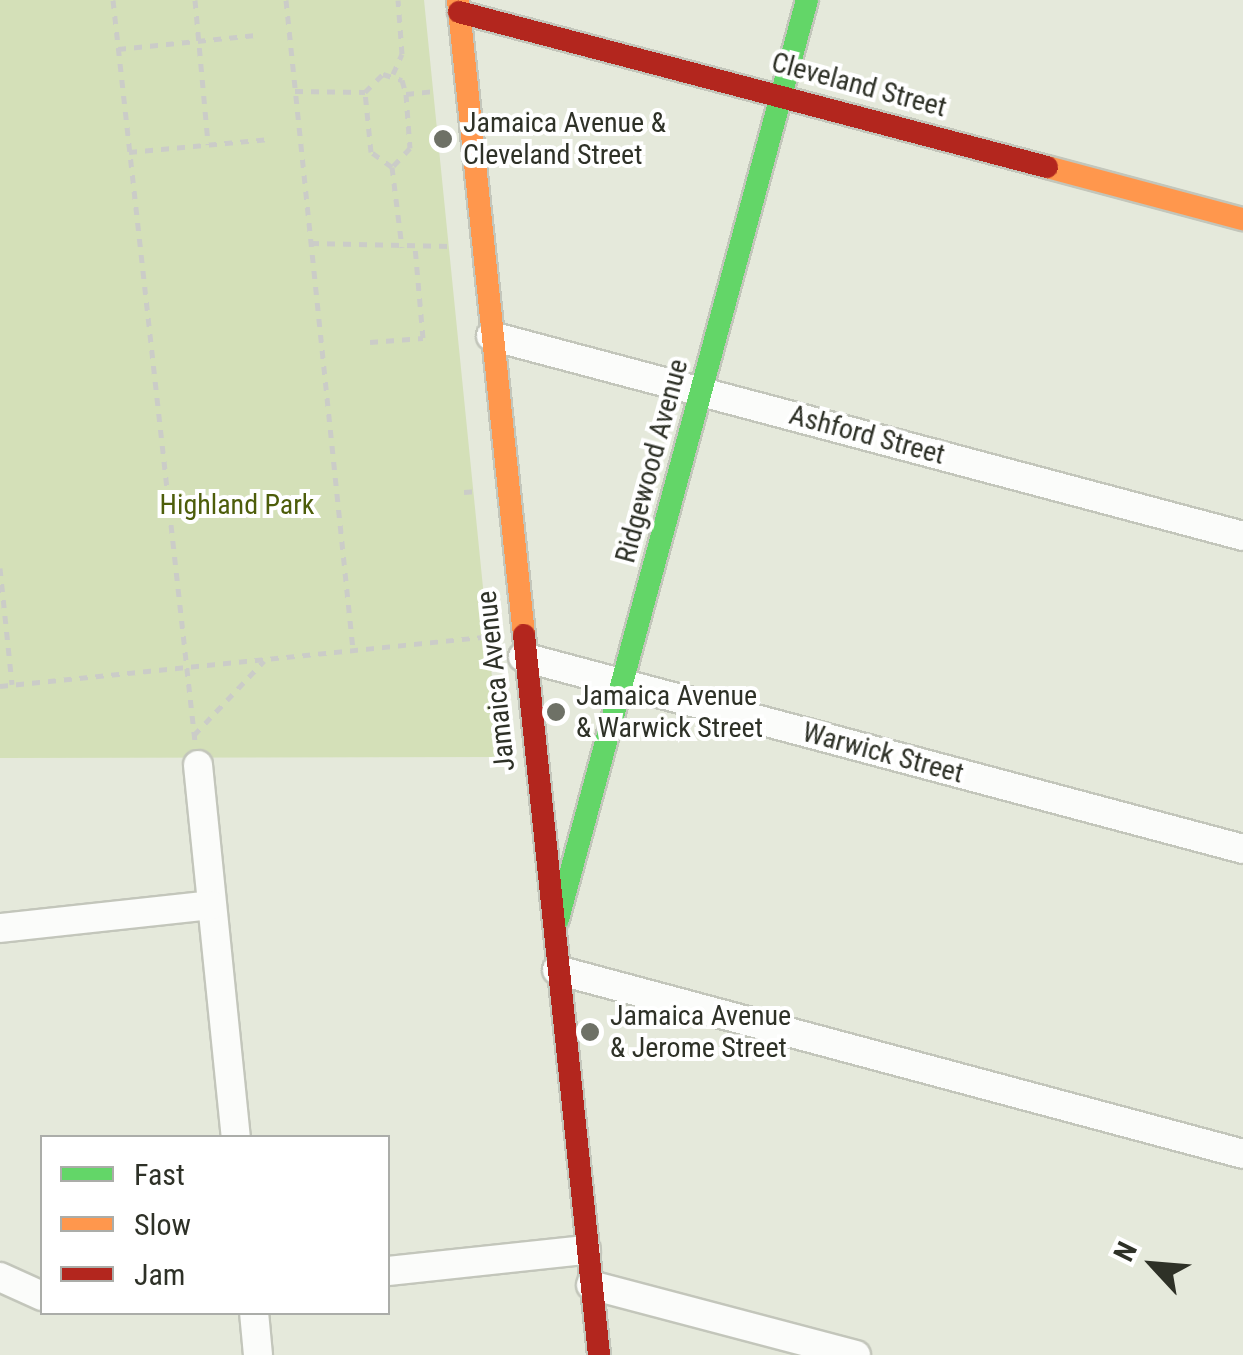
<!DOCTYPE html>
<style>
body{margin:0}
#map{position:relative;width:1243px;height:1355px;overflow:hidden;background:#e5e9db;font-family:"Roboto Condensed",sans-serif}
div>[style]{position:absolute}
.green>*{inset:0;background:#d4e0b8}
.path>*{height:5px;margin-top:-2.5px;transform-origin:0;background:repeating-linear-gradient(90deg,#cbccc8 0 8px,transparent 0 16px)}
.roads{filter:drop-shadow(2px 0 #c3c6bb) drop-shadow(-2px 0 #c3c6bb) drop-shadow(0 2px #c3c6bb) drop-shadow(0 -2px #c3c6bb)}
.street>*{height:28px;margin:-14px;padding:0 14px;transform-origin:14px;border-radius:14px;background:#fbfcfa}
.fast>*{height:22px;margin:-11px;padding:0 11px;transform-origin:11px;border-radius:11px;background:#63d668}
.slow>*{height:22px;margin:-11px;padding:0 11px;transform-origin:11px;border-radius:11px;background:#ff974d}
.jam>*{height:22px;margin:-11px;padding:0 11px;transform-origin:11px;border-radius:11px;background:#b3261e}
.dots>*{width:28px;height:28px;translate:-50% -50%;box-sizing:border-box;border:5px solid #fff;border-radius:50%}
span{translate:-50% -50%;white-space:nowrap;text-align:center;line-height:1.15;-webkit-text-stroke:8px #fff;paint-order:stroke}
.street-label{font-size:28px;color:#2e3127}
.poi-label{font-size:28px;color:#2e3127}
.left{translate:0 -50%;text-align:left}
.park-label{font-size:28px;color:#4d5d0a}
.legend{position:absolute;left:40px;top:1135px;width:350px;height:180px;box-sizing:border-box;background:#fff;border:2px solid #abada9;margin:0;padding:12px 18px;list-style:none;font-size:30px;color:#2e3127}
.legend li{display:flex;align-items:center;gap:20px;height:50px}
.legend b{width:50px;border:2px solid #abada9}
.north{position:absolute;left:1103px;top:1215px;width:100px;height:100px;-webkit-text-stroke:8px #fff;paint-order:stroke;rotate:296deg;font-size:28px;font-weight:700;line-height:40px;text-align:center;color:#2e3127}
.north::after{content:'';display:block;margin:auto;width:35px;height:45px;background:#2e3127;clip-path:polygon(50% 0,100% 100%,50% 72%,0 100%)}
</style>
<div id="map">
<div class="green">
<i style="clip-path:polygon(0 0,424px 0,500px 757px,0 758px)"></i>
</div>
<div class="path">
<i style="left:113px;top:0;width:747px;rotate:83.69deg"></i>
<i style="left:195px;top:0;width:145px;rotate:84.8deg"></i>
<i style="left:286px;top:0;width:652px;rotate:84.11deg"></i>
<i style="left:118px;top:49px;width:140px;rotate:-5.8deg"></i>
<i style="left:393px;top:74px;width:22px;rotate:-66deg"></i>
<i style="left:402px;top:54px;width:54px;rotate:-94.2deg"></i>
<i style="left:295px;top:91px;width:70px;rotate:0.8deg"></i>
<i style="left:406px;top:94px;width:30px;rotate:-6deg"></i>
<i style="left:129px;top:152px;width:141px;rotate:-5.3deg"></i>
<i style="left:392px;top:167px;width:26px;rotate:-144deg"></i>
<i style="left:371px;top:152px;width:60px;rotate:-95.7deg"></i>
<i style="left:365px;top:92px;width:25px;rotate:-45deg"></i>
<i style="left:383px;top:74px;width:20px;rotate:18deg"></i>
<i style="left:402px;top:80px;width:15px;rotate:74deg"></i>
<i style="left:406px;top:94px;width:54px;rotate:85.8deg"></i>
<i style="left:410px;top:148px;width:26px;rotate:133deg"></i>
<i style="left:392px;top:167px;width:81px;rotate:82.9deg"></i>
<i style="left:311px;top:243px;width:139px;rotate:1.2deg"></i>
<i style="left:370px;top:342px;width:53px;rotate:-4.3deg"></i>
<i style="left:423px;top:338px;width:91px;rotate:-95deg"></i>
<i style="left:464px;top:492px;width:13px;rotate:-4deg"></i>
<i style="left:0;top:568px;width:117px;rotate:84.1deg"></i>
<i style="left:0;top:686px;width:496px;rotate:-5.8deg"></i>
<i style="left:194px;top:735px;width:102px;rotate:-46.6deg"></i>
</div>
<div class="roads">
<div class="street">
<i style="left:491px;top:336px;width:778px;rotate:14.89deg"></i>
<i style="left:523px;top:657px;width:745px;rotate:14.93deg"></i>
<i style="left:198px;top:765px;width:375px;rotate:84.2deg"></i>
<i style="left:0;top:928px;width:212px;rotate:-6.2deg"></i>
<i style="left:557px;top:970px;width:710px;rotate:15.01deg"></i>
<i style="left:388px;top:1271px;width:199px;rotate:-6.1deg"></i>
<i style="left:0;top:1277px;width:46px;rotate:24.3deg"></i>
<i style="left:591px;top:1285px;width:274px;rotate:14.8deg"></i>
<i style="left:254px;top:1312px;width:43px;rotate:84.7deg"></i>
</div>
<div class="fast">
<i style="left:558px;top:919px;width:952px;rotate:-74.84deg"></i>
</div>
<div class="slow">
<i style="left:458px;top:0;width:638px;rotate:84.07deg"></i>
<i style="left:1047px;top:167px;width:203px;rotate:14.9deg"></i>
</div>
<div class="jam">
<i style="left:459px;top:12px;width:608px;rotate:14.77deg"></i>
<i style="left:524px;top:635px;width:724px;rotate:84.05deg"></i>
</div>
</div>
<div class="dots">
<i style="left:443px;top:139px;background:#6e7166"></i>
<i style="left:556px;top:712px;background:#6e7166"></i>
<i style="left:590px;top:1032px;background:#6e7166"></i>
</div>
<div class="street-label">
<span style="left:859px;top:85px;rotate:15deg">Cleveland Street</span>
<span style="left:867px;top:435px;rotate:15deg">Ashford Street</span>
<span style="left:652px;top:461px;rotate:-75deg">Ridgewood Avenue</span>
<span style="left:496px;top:681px;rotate:-96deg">Jamaica Avenue</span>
<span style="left:883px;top:753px;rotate:15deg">Warwick Street</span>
</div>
<div class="poi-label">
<span class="left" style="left:463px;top:139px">Jamaica Avenue &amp;<br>Cleveland Street</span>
<span class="left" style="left:576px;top:712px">Jamaica Avenue<br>&amp; Warwick Street</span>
<span class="left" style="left:610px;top:1032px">Jamaica Avenue<br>&amp; Jerome Street</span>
</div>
<div class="park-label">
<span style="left:237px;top:505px">Highland Park</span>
</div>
<ul class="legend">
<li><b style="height:12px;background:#63d668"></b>Fast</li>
<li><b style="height:12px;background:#ff974d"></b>Slow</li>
<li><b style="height:12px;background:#b3261e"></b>Jam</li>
</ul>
<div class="north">N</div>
</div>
